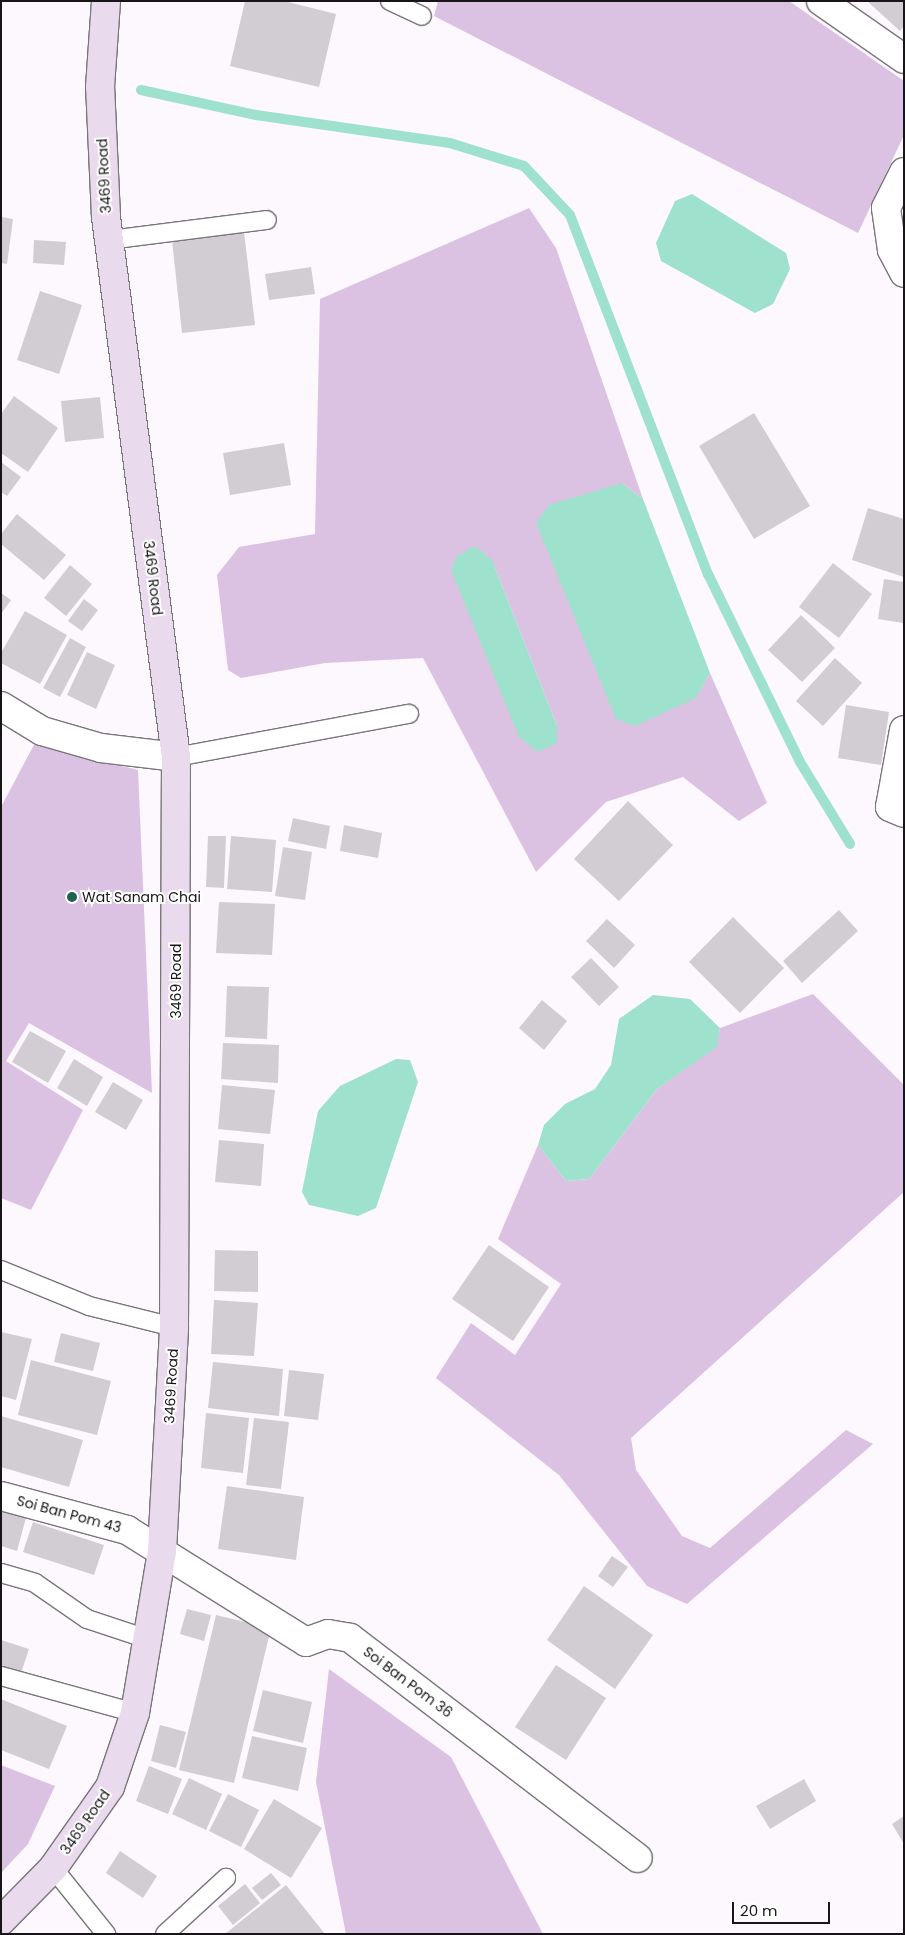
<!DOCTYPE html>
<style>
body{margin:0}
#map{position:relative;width:905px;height:1935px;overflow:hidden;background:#fdf7fe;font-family:Poppins,sans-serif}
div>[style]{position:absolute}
.green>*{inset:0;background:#dcc2e2}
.water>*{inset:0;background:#9ee1cc}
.stream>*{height:10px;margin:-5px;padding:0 5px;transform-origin:5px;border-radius:5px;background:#9ee1cc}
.building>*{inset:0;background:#d2ccd3}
.roads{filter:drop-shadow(1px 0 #7a757b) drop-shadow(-1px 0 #7a757b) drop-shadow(0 1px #7a757b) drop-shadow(0 -1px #7a757b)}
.lane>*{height:18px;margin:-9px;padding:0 9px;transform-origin:9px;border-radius:9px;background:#fff}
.street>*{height:28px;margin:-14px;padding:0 14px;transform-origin:14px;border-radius:14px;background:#fff}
.secondary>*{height:28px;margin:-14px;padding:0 14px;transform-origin:14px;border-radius:14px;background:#eadaed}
.dots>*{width:14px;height:14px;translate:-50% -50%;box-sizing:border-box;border:2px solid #fff;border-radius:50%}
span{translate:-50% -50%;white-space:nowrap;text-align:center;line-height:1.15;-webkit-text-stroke:4px #fff;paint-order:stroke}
.street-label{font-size:14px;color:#171518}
.poi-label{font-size:14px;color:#171518}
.left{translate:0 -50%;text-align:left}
.frame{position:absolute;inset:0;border:2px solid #171518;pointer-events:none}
.scale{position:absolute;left:732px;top:1902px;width:98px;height:22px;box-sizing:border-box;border:2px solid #171518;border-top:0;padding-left:6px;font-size:15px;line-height:18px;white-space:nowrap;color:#171518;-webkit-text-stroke:4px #fff;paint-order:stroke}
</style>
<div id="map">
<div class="green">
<i style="clip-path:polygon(438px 1px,789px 1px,904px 81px,904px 135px,858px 233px,434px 16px)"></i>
<i style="clip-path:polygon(evenodd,529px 208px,556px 248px,643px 499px,622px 483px,695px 699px,710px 673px,767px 803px,739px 821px,683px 777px,606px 802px,536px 872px,423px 658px,325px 663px,241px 678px,228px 670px,217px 575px,239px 547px,315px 534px,320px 299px,529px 208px,492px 560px,557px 726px,557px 743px,492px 560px)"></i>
<i style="clip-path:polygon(37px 739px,57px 750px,138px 770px,152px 1093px,29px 1023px,6px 1061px,83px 1110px,31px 1210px,1px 1198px,1px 807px)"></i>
<i style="clip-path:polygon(813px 994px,904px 1085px,904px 1192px,631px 1438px,636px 1470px,682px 1536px,710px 1548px,846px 1430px,873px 1444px,687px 1604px,647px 1586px,559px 1475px,436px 1378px,471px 1323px,515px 1355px,561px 1284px,498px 1239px,538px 1145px,566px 1181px,589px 1179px,657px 1089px,716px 1047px,720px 1028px)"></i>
<i style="clip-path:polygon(329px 1669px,451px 1757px,543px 1934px,346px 1934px,316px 1782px)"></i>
<i style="clip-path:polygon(1px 1765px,55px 1786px,28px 1844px,1px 1873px)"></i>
</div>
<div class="water">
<i style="clip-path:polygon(692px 194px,786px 253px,790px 269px,773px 304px,755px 313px,661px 261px,656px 243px,675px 201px)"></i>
<i style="clip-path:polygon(622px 483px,643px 499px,710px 673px,696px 698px,635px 726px,616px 719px,536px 523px,549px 505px)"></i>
<i style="clip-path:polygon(475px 546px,492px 560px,557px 726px,557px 743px,538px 752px,519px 737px,451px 570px,457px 556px)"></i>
<i style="clip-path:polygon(653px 995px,690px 999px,720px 1028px,717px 1047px,657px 1089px,589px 1179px,566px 1181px,538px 1145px,544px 1125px,565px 1104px,595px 1089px,611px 1065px,619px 1019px)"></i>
<i style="clip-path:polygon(396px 1059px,410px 1060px,418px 1082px,376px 1208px,358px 1216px,309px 1205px,302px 1192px,318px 1111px,340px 1086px)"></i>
</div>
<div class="stream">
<i style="left:141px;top:90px;width:118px;rotate:12.3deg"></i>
<i style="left:256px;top:115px;width:196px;rotate:8.2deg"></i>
<i style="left:450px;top:143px;width:77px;rotate:17.3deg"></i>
<i style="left:524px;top:166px;width:67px;rotate:46.8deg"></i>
<i style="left:570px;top:215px;width:385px;rotate:69deg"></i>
<i style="left:708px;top:574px;width:209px;rotate:63.9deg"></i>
<i style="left:800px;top:762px;width:96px;rotate:58.6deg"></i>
</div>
<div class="building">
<i style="clip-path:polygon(245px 1px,284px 1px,336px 14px,319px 87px,230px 66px)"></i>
<i style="clip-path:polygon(867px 1px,904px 1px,904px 26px,900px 31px)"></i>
<i style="clip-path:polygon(1px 217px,13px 219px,7px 264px,1px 263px)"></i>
<i style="clip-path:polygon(244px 232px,255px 325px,182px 333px,172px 240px)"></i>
<i style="clip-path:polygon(34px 240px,66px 242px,64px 265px,33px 263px)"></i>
<i style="clip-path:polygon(311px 267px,315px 294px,269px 300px,265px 274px)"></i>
<i style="clip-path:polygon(40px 291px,82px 305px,59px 374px,17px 360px)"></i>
<i style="clip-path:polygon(14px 396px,58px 428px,28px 472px,1px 453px,1px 414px)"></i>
<i style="clip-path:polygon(100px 397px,104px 438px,65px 442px,61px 401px)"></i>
<i style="clip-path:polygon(754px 413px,810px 506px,754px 539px,699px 446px)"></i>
<i style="clip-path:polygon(284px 443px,291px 485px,230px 495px,223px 453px)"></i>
<i style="clip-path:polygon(1px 462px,21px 477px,7px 496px,1px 492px)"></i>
<i style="clip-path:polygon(868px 508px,904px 519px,904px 577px,852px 560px)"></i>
<i style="clip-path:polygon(17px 514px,66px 555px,44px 580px,1px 544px,1px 534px)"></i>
<i style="clip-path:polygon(833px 563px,872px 594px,839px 638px,799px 607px)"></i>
<i style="clip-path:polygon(70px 565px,92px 584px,66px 616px,44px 598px)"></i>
<i style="clip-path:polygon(884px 579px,904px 582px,903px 623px,878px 619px)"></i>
<i style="clip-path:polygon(1px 593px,11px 600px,1px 614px)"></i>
<i style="clip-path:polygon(84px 599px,98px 610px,82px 631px,68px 621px)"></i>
<i style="clip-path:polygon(25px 611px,67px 635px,40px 684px,1px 663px,1px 653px)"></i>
<i style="clip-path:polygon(801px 615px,835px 648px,802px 682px,768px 650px)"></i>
<i style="clip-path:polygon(70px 638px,86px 647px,60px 697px,43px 688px)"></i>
<i style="clip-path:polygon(87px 652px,115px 665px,96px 709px,67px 695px)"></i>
<i style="clip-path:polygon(835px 658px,862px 683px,823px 726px,796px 701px)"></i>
<i style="clip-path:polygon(846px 705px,889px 712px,881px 765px,838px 758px)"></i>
<i style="clip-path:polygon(628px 801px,673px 845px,619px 901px,574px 859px)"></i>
<i style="clip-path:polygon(293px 818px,330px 826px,326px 849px,288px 841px)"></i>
<i style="clip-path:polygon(344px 825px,382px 833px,378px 858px,340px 851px)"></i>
<i style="clip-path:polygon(208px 836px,226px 836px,224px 888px,206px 887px)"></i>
<i style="clip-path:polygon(231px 836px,276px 840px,272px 892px,227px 889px)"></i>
<i style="clip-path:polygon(283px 847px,312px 852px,305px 900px,275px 896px)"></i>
<i style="clip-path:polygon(219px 902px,275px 904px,272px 955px,216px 953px)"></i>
<i style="clip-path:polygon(839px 910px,858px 931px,802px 983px,783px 961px)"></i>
<i style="clip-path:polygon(733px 917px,784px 968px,740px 1013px,689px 962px)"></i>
<i style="clip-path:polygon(607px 919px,635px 945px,614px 968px,586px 941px)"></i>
<i style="clip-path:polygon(591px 958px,619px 987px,599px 1006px,571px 977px)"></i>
<i style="clip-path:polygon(227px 986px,269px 987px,267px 1039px,225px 1037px)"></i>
<i style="clip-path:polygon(542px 1000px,567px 1021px,544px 1050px,519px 1028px)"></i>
<i style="clip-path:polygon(30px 1031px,66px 1051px,48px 1083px,12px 1062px)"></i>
<i style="clip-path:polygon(223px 1043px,279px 1045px,278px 1083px,221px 1079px)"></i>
<i style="clip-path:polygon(74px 1059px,103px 1077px,87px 1106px,57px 1088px)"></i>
<i style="clip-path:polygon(113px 1082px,143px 1100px,126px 1130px,95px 1112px)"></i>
<i style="clip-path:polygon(222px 1085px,275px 1090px,270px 1134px,218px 1129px)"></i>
<i style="clip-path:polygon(219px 1140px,264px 1144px,261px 1186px,215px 1182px)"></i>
<i style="clip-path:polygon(489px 1245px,549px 1287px,513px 1341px,452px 1299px)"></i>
<i style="clip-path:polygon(215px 1250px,258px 1251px,258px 1292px,214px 1291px)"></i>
<i style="clip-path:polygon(214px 1300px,258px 1303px,254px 1356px,211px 1354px)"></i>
<i style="clip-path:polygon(1px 1332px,32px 1339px,16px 1400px,1px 1396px)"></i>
<i style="clip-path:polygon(61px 1333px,100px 1343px,93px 1371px,54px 1362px)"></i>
<i style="clip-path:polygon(31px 1360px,111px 1381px,97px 1435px,18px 1415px)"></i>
<i style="clip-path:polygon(213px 1362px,283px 1369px,279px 1416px,208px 1408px)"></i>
<i style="clip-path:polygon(289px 1370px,324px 1374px,318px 1420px,284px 1416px)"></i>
<i style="clip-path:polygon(206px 1413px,249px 1418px,243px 1473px,201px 1468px)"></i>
<i style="clip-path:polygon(1px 1416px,83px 1440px,69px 1487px,1px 1467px)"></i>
<i style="clip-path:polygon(254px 1418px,289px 1422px,281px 1489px,246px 1485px)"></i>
<i style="clip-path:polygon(227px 1486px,304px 1497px,296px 1560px,218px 1549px)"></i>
<i style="clip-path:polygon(1px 1506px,27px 1514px,17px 1551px,1px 1546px)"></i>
<i style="clip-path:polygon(33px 1522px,104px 1545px,94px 1575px,23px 1552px)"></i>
<i style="clip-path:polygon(612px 1556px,628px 1567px,613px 1587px,598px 1576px)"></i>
<i style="clip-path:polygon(584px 1586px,653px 1635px,615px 1689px,547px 1640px)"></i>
<i style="clip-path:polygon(187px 1609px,211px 1615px,204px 1641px,180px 1634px)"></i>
<i style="clip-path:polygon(216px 1615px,271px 1628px,234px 1783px,179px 1770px)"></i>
<i style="clip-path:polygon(1px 1640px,29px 1649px,21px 1673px,1px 1667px)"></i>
<i style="clip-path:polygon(556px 1665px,606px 1698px,566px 1760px,515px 1727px)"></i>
<i style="clip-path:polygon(263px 1690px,312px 1702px,303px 1743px,253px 1731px)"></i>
<i style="clip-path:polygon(1px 1699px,67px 1726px,49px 1769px,1px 1750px)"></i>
<i style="clip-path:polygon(160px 1725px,186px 1732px,176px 1768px,151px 1761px)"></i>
<i style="clip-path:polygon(252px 1736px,307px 1748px,298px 1791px,242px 1778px)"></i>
<i style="clip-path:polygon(149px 1766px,182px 1779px,168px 1814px,136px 1801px)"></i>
<i style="clip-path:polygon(189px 1778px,222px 1794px,206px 1830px,172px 1814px)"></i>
<i style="clip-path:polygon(804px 1779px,816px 1801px,770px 1829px,756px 1806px)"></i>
<i style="clip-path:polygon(228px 1794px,259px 1810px,241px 1847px,209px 1831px)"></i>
<i style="clip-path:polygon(274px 1799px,322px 1828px,291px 1878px,244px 1849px)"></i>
<i style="clip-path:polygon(904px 1816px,904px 1844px,892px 1824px)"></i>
<i style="clip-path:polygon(120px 1851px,157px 1876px,143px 1898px,106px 1873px)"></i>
<i style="clip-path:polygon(271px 1873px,281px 1885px,262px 1900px,252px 1888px)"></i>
<i style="clip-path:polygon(245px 1884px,260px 1903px,233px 1925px,218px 1906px)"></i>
<i style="clip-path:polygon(286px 1885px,325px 1934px,225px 1934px)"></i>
</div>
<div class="roads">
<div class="lane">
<i style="left:390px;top:1px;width:35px;rotate:25deg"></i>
<i style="left:109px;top:240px;width:159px;rotate:-7.2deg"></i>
<i style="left:176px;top:757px;width:237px;rotate:-10.5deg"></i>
<i style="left:1px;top:1270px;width:95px;rotate:22.2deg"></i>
<i style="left:89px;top:1306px;width:88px;rotate:13.9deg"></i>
<i style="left:1px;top:1573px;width:35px;rotate:16deg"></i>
<i style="left:35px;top:1583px;width:63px;rotate:34.7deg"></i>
<i style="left:87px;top:1619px;width:66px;rotate:18.4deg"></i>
<i style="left:1px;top:1676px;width:139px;rotate:15.4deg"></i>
<i style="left:53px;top:1868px;width:85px;rotate:51.2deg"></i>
<i style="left:165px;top:1934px;width:83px;rotate:-42.6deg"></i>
</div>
<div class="street">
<i style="left:821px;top:1px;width:101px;rotate:34.9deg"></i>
<i style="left:904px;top:172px;width:40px;rotate:116.6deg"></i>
<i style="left:886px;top:208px;width:42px;rotate:81.9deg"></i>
<i style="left:892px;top:250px;width:26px;rotate:62deg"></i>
<i style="left:1px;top:706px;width:48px;rotate:31.4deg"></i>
<i style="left:42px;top:731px;width:61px;rotate:16.1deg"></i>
<i style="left:101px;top:748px;width:76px;rotate:6.8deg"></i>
<i style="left:904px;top:730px;width:78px;rotate:100.3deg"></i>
<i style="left:890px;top:807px;width:15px;rotate:23deg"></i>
<i style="left:1px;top:1496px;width:131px;rotate:15.1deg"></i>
<i style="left:127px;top:1530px;width:211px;rotate:32deg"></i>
<i style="left:306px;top:1642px;width:23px;rotate:-20deg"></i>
<i style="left:328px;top:1634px;width:22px;rotate:10deg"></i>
<i style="left:350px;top:1638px;width:362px;rotate:37.4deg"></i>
</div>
<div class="secondary">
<i style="left:1px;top:1921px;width:74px;rotate:-45.5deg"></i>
<i style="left:53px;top:1868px;width:99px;rotate:-54.9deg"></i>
<i style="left:110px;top:1787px;width:78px;rotate:-71.3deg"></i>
<i style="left:135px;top:1713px;width:164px;rotate:-80.5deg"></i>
<i style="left:162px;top:1551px;width:224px;rotate:-86.9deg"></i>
<i style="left:174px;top:1327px;width:570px;rotate:-89.8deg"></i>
<i style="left:176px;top:757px;width:545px;rotate:-97.39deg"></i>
<i style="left:106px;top:217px;width:130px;rotate:-92.6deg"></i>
<i style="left:100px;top:87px;width:86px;rotate:-86deg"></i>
</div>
</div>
<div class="dots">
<i style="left:72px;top:897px;background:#206252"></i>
</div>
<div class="street-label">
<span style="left:104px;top:176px;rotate:-93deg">3469 Road</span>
<span style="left:153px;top:578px;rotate:83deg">3469 Road</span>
<span style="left:176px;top:981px;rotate:-90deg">3469 Road</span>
<span style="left:171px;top:1386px;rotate:-87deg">3469 Road</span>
<span style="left:69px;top:1514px;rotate:15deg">Soi Ban Pom 43</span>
<span style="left:408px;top:1682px;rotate:37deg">Soi Ban Pom 36</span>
<span style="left:85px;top:1822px;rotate:-55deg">3469 Road</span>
</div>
<div class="poi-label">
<span class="left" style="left:82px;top:897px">Wat Sanam Chai</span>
</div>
<div class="frame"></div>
<div class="scale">20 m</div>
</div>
